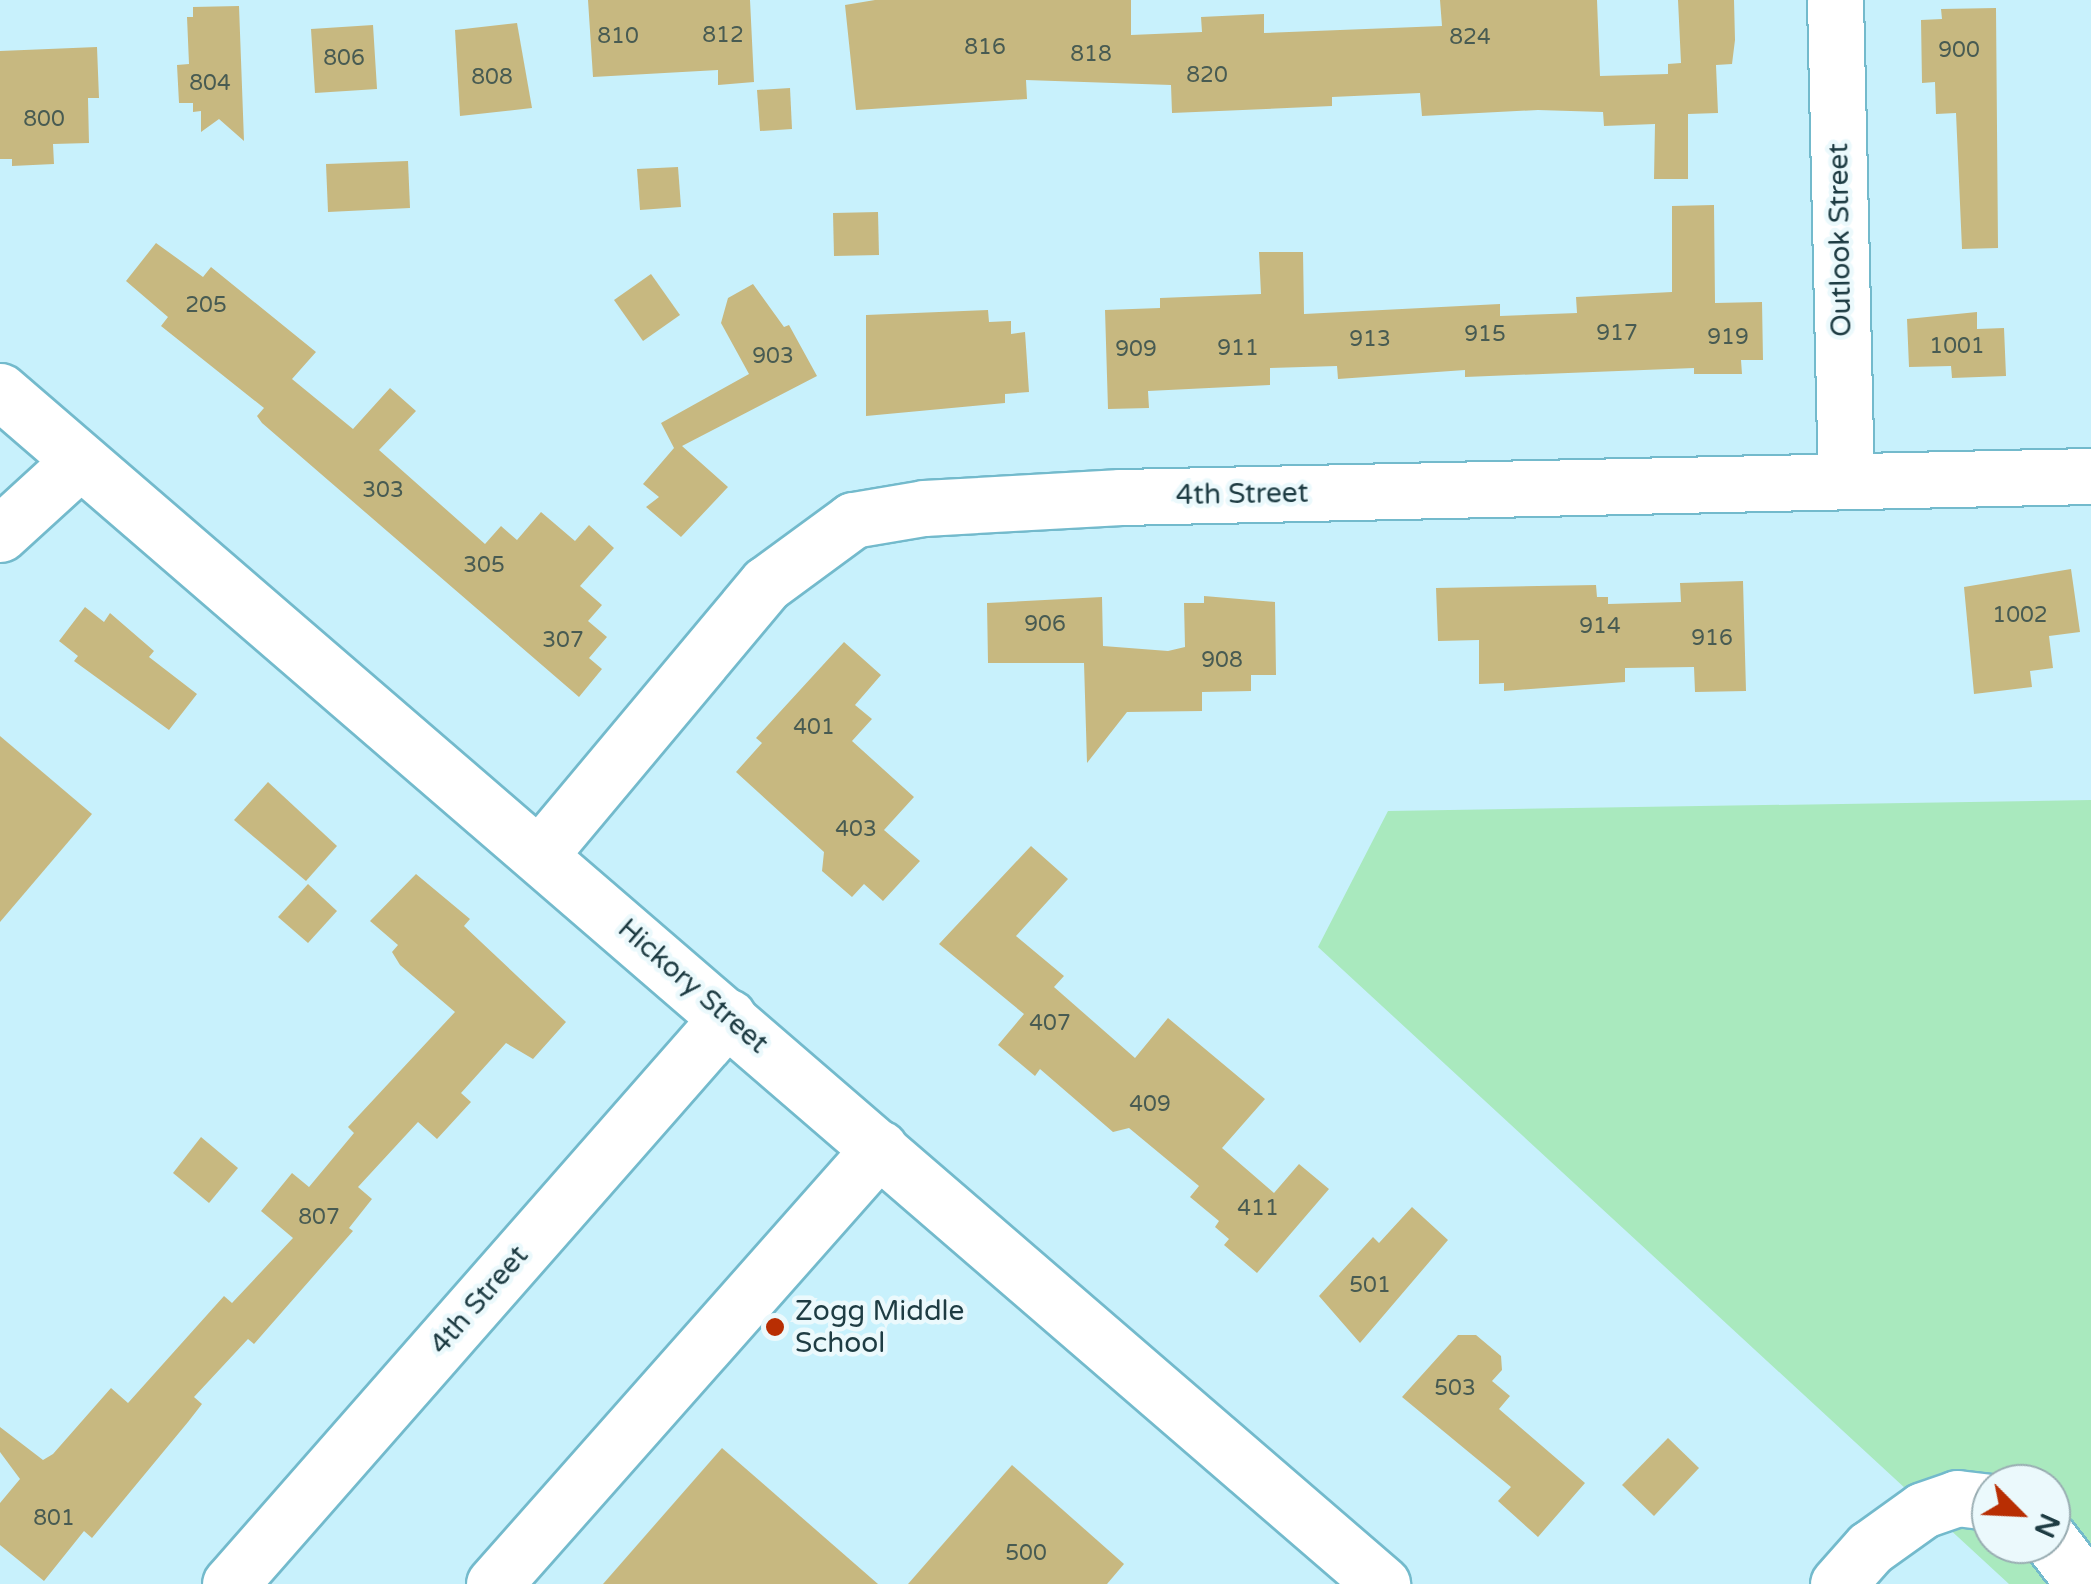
<!DOCTYPE html>
<style>
body{margin:0}
#map{position:relative;width:2091px;height:1584px;overflow:hidden;background:#c8f1fc;font-family:"Varela Round",sans-serif}
div>[style]{position:absolute}
.green>*{inset:0;background:#a9e9be}
.building>*{inset:0;background:#c7b880}
.roads{filter:drop-shadow(2px 0 #73bacc) drop-shadow(-2px 0 #73bacc) drop-shadow(0 2px #73bacc) drop-shadow(0 -2px #73bacc)}
.minor>*{height:55px;margin:-27.5px;padding:0 27.5px;transform-origin:27.5px;border-radius:27.5px;background:#fff}
.dots>*{width:28px;height:28px;translate:-50% -50%;box-sizing:border-box;border:5px solid #ebf9fc;border-radius:50%}
span{translate:-50% -50%;white-space:nowrap;text-align:center;line-height:1.15;-webkit-text-stroke:9px #ebf9fc;paint-order:stroke}
.number-label{font-size:22px;color:#485b52}
.number-label span{-webkit-text-stroke-width:0}
.street-label{font-size:28px;color:#1e3c43}
.poi-label{font-size:28px;color:#1e3c43}
.left{translate:0 -50%;text-align:left}
.north{position:absolute;left:1971px;top:1464px;width:100px;height:100px;box-sizing:border-box;background:#ebf9fc;border:2px solid #99adb2;border-radius:50%;rotate:114deg;font-size:28px;font-weight:700;line-height:40px;text-align:center;color:#1e3c43}
.north::after{content:'';display:block;margin:auto;width:35px;height:45px;background:#b82e03;clip-path:polygon(50% 0,100% 100%,50% 72%,0 100%)}
</style>
<div id="map">
<div class="green">
<i style="clip-path:polygon(evenodd,2091px 800px,2091px 1584px,2009px 1584px,1318px 947px,1388px 811px,2091px 800px,1991px 1484px,2051px 1484px,2051px 1544px,1991px 1544px,1991px 1484px)"></i>
</div>
<div class="building">
<i style="clip-path:polygon(588px 0,750px 0,754px 82px,718px 85px,718px 70px,593px 77px)"></i>
<i style="clip-path:polygon(875px 0,1131px 0,1131px 35px,1202px 32px,1201px 17px,1264px 14px,1264px 33px,1442px 26px,1440px 0,1597px 0,1600px 76px,1668px 74px,1668px 64px,1681px 63px,1678px 0,1734px 0,1735px 40px,1732px 64px,1716px 65px,1718px 113px,1688px 114px,1688px 179px,1654px 179px,1655px 124px,1604px 126px,1603px 112px,1538px 110px,1422px 116px,1420px 93px,1332px 97px,1332px 106px,1172px 113px,1171px 85px,1026px 80px,1027px 99px,856px 110px,845px 5px)"></i>
<i style="clip-path:polygon(239px 6px,244px 141px,219px 119px,201px 132px,201px 111px,193px 112px,193px 103px,179px 103px,177px 65px,189px 64px,187px 17px,193px 17px,193px 7px)"></i>
<i style="clip-path:polygon(1996px 8px,1998px 248px,1962px 249px,1956px 113px,1936px 114px,1935px 82px,1922px 83px,1921px 20px,1942px 19px,1941px 9px)"></i>
<i style="clip-path:polygon(517px 23px,532px 108px,460px 116px,455px 30px)"></i>
<i style="clip-path:polygon(373px 25px,377px 89px,315px 93px,311px 29px)"></i>
<i style="clip-path:polygon(97px 47px,99px 98px,88px 98px,89px 143px,53px 144px,54px 164px,12px 166px,12px 159px,0 159px,0 51px)"></i>
<i style="clip-path:polygon(790px 88px,792px 129px,760px 131px,757px 90px)"></i>
<i style="clip-path:polygon(408px 161px,410px 208px,328px 212px,326px 164px)"></i>
<i style="clip-path:polygon(678px 167px,681px 207px,640px 210px,637px 169px)"></i>
<i style="clip-path:polygon(1714px 205px,1715px 303px,1762px 302px,1763px 360px,1741px 360px,1742px 374px,1694px 374px,1694px 368px,1465px 377px,1465px 370px,1338px 379px,1337px 366px,1270px 368px,1270px 385px,1148px 391px,1149px 408px,1108px 409px,1105px 310px,1160px 308px,1160px 298px,1261px 294px,1259px 252px,1303px 252px,1304px 314px,1500px 304px,1500px 316px,1577px 313px,1576px 297px,1672px 292px,1672px 206px)"></i>
<i style="clip-path:polygon(878px 212px,879px 255px,834px 256px,833px 213px)"></i>
<i style="clip-path:polygon(156px 243px,203px 277px,211px 267px,316px 352px,292px 379px,353px 429px,390px 388px,416px 411px,379px 450px,485px 544px,501px 526px,517px 540px,541px 512px,575px 541px,589px 525px,614px 548px,580px 586px,602px 605px,588px 621px,607px 637px,589px 658px,602px 669px,579px 697px,262px 423px,257px 416px,264px 408px,161px 326px,168px 317px,126px 281px)"></i>
<i style="clip-path:polygon(651px 274px,680px 315px,643px 341px,614px 300px)"></i>
<i style="clip-path:polygon(753px 284px,784px 327px,789px 325px,817px 376px,682px 446px,728px 487px,681px 537px,646px 507px,659px 497px,643px 484px,674px 448px,661px 423px,749px 374px,721px 323px,728px 298px)"></i>
<i style="clip-path:polygon(988px 310px,989px 322px,1011px 321px,1011px 334px,1025px 332px,1029px 392px,1005px 394px,1005px 403px,866px 416px,866px 315px)"></i>
<i style="clip-path:polygon(1977px 312px,1977px 329px,2004px 328px,2006px 376px,1952px 378px,1951px 366px,1909px 367px,1907px 319px)"></i>
<i style="clip-path:polygon(2071px 569px,2080px 632px,2049px 636px,2053px 668px,2030px 671px,2032px 687px,1974px 694px,1964px 587px)"></i>
<i style="clip-path:polygon(1743px 581px,1746px 691px,1695px 692px,1694px 667px,1625px 668px,1625px 682px,1504px 691px,1504px 683px,1479px 684px,1479px 640px,1438px 641px,1436px 588px,1596px 585px,1597px 597px,1608px 597px,1608px 604px,1681px 602px,1680px 583px)"></i>
<i style="clip-path:polygon(1204px 596px,1275px 602px,1276px 675px,1251px 675px,1251px 691px,1202px 692px,1202px 711px,1127px 712px,1087px 763px,1084px 663px,988px 663px,987px 603px,1102px 597px,1103px 646px,1168px 651px,1185px 647px,1184px 603px,1204px 603px)"></i>
<i style="clip-path:polygon(85px 607px,104px 622px,110px 613px,154px 651px,149px 657px,197px 694px,169px 730px,74px 661px,78px 656px,59px 641px)"></i>
<i style="clip-path:polygon(844px 642px,881px 675px,855px 705px,872px 719px,852px 741px,914px 797px,884px 830px,920px 861px,883px 901px,864px 884px,852px 897px,822px 871px,824px 852px,736px 772px,762px 743px,756px 738px)"></i>
<i style="clip-path:polygon(0 736px,92px 814px,0 922px)"></i>
<i style="clip-path:polygon(268px 782px,337px 846px,306px 881px,234px 820px)"></i>
<i style="clip-path:polygon(1031px 846px,1068px 879px,1016px 936px,1064px 976px,1054px 987px,1135px 1058px,1168px 1018px,1265px 1099px,1222px 1148px,1274px 1193px,1299px 1164px,1329px 1189px,1257px 1273px,1224px 1245px,1229px 1239px,1215px 1227px,1219px 1221px,1190px 1197px,1199px 1186px,1129px 1128px,1113px 1132px,1040px 1069px,1035px 1076px,998px 1045px,1024px 1014px,939px 944px)"></i>
<i style="clip-path:polygon(416px 874px,470px 919px,464px 926px,566px 1022px,533px 1059px,506px 1043px,461px 1093px,471px 1102px,437px 1139px,418px 1122px,358px 1187px,372px 1199px,349px 1228px,353px 1231px,254px 1344px,248px 1339px,194px 1397px,202px 1404px,188px 1422px,92px 1538px,84px 1531px,44px 1581px,0 1545px,0 1503px,20px 1479px,0 1452px,0 1427px,43px 1460px,53px 1454px,111px 1388px,128px 1403px,224px 1296px,232px 1303px,293px 1238px,261px 1211px,292px 1173px,309px 1187px,354px 1133px,348px 1127px,455px 1012px,400px 965px,392px 952px,398px 945px,370px 921px)"></i>
<i style="clip-path:polygon(308px 884px,337px 911px,308px 943px,278px 917px)"></i>
<i style="clip-path:polygon(201px 1137px,238px 1168px,209px 1203px,173px 1173px)"></i>
<i style="clip-path:polygon(1412px 1207px,1448px 1240px,1360px 1343px,1319px 1296px,1373px 1237px,1379px 1243px)"></i>
<i style="clip-path:polygon(1458px 1335px,1476px 1335px,1501px 1356px,1502px 1370px,1492px 1381px,1510px 1396px,1499px 1409px,1585px 1483px,1538px 1537px,1498px 1501px,1511px 1487px,1402px 1397px)"></i>
<i style="clip-path:polygon(1668px 1438px,1699px 1468px,1654px 1516px,1622px 1485px)"></i>
<i style="clip-path:polygon(722px 1448px,878px 1584px,603px 1584px)"></i>
<i style="clip-path:polygon(1012px 1465px,1124px 1564px,1107px 1584px,908px 1584px)"></i>
</div>
<div class="roads">
<div class="minor">
<i style="left:1835px;top:0;width:480px;rotate:88.7deg"></i>
<i style="left:0;top:391px;width:1826px;rotate:40.8deg"></i>
<i style="left:0;top:534px;width:108px;rotate:-42.4deg"></i>
<i style="left:541px;top:853px;width:351px;rotate:-50.1deg"></i>
<i style="left:766px;top:584px;width:108px;rotate:-36.3deg"></i>
<i style="left:853px;top:520px;width:72px;rotate:-9.6deg"></i>
<i style="left:924px;top:508px;width:197px;rotate:-3.2deg"></i>
<i style="left:1121px;top:497px;width:970px;rotate:-1.24deg"></i>
<i style="left:2051px;top:1541px;width:54px;rotate:52.5deg"></i>
<i style="left:230px;top:1584px;width:755px;rotate:-48.71deg"></i>
<i style="left:494px;top:1584px;width:582px;rotate:-48.48deg"></i>
<i style="left:1838px;top:1584px;width:48px;rotate:-48.4deg"></i>
<i style="left:1870px;top:1548px;width:65px;rotate:-35.6deg"></i>
<i style="left:1923px;top:1510px;width:36px;rotate:-19deg"></i>
<i style="left:1957px;top:1498px;width:34px;rotate:7deg"></i>
</div>
</div>
<div class="dots">
<i style="left:775px;top:1327px;background:#b82e03"></i>
</div>
<div class="number-label">
<span style="left:723px;top:36px">812</span>
<span style="left:618px;top:37px">810</span>
<span style="left:1470px;top:38px">824</span>
<span style="left:985px;top:48px">816</span>
<span style="left:1959px;top:51px">900</span>
<span style="left:1091px;top:55px">818</span>
<span style="left:344px;top:59px">806</span>
<span style="left:1207px;top:76px">820</span>
<span style="left:492px;top:78px">808</span>
<span style="left:210px;top:84px">804</span>
<span style="left:44px;top:120px">800</span>
<span style="left:206px;top:306px">205</span>
<span style="left:1617px;top:334px">917</span>
<span style="left:1485px;top:335px">915</span>
<span style="left:1728px;top:338px">919</span>
<span style="left:1370px;top:340px">913</span>
<span style="left:1957px;top:347px">1001</span>
<span style="left:1238px;top:349px">911</span>
<span style="left:1136px;top:350px">909</span>
<span style="left:773px;top:357px">903</span>
<span style="left:383px;top:491px">303</span>
<span style="left:484px;top:566px">305</span>
<span style="left:2020px;top:616px">1002</span>
<span style="left:1045px;top:625px">906</span>
<span style="left:1600px;top:627px">914</span>
<span style="left:1712px;top:639px">916</span>
<span style="left:563px;top:641px">307</span>
<span style="left:1222px;top:661px">908</span>
<span style="left:814px;top:728px">401</span>
<span style="left:856px;top:830px">403</span>
<span style="left:1050px;top:1024px">407</span>
<span style="left:1150px;top:1105px">409</span>
<span style="left:1258px;top:1209px">411</span>
<span style="left:319px;top:1218px">807</span>
<span style="left:1370px;top:1286px">501</span>
<span style="left:1455px;top:1389px">503</span>
<span style="left:54px;top:1519px">801</span>
<span style="left:1026px;top:1554px">500</span>
</div>
<div class="street-label">
<span style="left:1840px;top:240px;rotate:-91deg">Outlook Street</span>
<span style="left:1242px;top:494px;rotate:-1deg">4th Street</span>
<span style="left:693px;top:986px;rotate:41deg">Hickory Street</span>
<span style="left:479px;top:1300px;rotate:-49deg">4th Street</span>
</div>
<div class="poi-label">
<span class="left" style="left:795px;top:1327px">Zogg Middle<br>School</span>
</div>
<div class="north">N</div>
</div>
